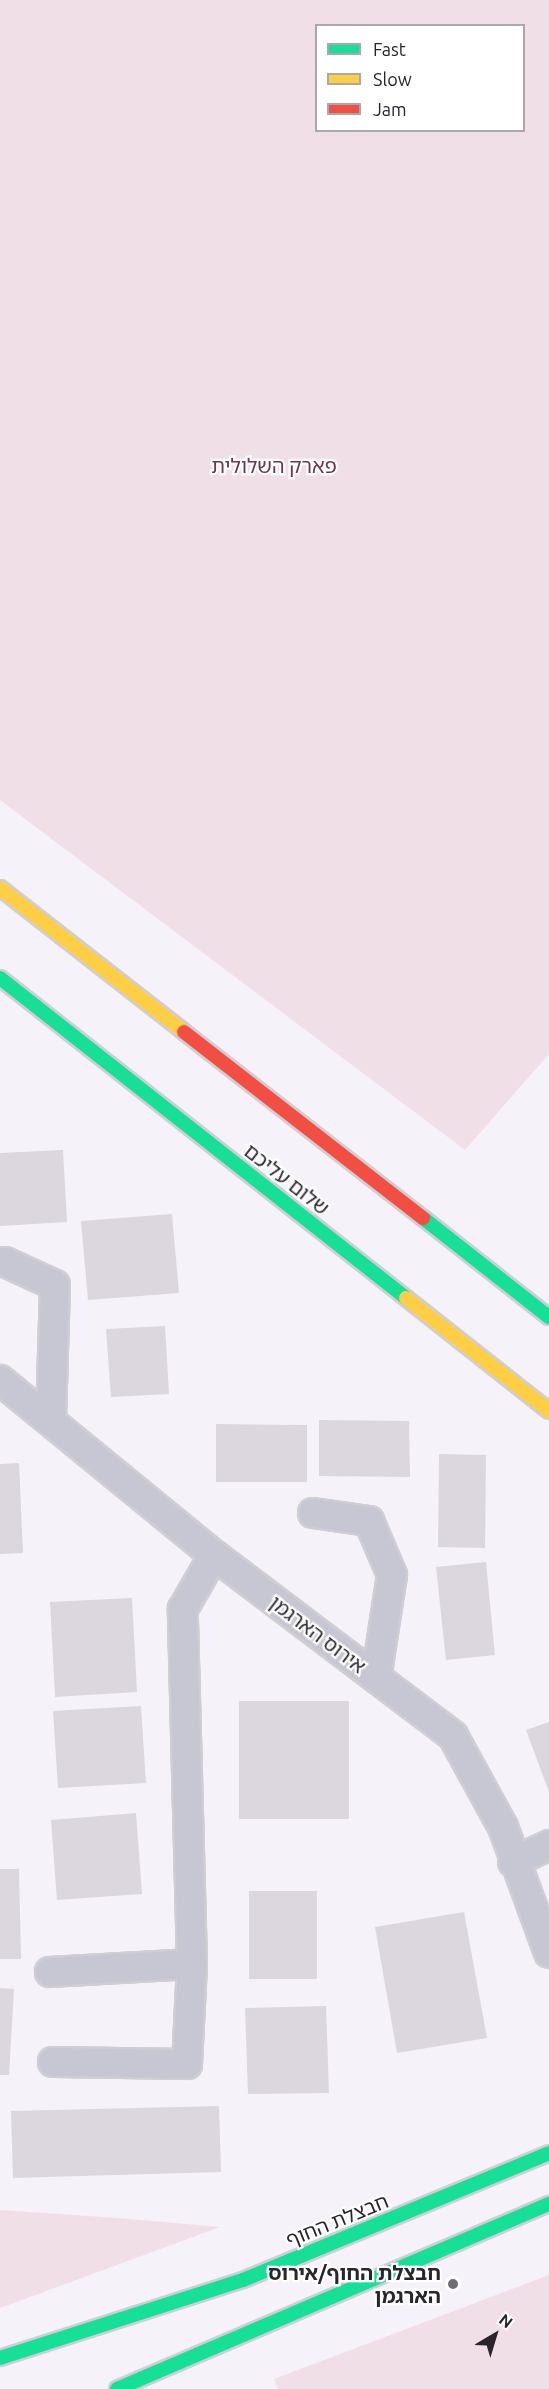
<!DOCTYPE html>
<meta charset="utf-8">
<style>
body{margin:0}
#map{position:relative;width:549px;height:2389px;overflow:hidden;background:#f5f2f9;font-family:Ubuntu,"Noto Sans Hebrew",sans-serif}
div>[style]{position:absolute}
.green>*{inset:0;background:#f1dfe7}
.building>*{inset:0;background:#dcd7de}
.roads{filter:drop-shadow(2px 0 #d0ced3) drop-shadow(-2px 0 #d0ced3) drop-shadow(0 2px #d0ced3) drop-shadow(0 -2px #d0ced3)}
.street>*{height:28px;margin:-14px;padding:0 14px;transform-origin:14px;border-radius:14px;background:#c6c7d3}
.fast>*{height:14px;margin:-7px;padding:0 7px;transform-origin:7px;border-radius:7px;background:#16e098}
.slow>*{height:14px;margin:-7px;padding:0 7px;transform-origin:7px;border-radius:7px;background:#ffcf43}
.jam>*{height:14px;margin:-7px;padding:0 7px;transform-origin:7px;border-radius:7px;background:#f24e42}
.dots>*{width:16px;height:16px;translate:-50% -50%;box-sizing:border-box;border:3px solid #fff;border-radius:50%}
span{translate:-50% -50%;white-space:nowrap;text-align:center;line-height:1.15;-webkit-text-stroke:4.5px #fff;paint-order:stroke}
.park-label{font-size:20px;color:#70344d}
.street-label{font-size:20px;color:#29252d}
.poi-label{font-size:20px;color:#29252d;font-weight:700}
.right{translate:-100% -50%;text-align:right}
.legend{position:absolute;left:315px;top:24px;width:210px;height:108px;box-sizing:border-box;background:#fff;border:2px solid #a9a8ab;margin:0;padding:8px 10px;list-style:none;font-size:18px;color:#29252d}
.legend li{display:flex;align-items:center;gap:12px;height:30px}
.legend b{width:30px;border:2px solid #a9a8ab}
.north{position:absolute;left:465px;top:2305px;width:60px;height:60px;-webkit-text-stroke:4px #fff;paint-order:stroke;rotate:38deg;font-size:16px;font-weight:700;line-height:24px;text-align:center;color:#29252d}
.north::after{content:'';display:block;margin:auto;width:21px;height:27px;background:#29252d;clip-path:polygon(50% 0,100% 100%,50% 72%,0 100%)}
</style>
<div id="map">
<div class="green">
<i style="clip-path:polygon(evenodd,0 0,549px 0,549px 1054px,465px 1150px,0 800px,0 0,316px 26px,524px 26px,524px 130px,316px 130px,316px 26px)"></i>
<i style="clip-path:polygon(0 2210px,118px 2218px,220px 2227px,0 2308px)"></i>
<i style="clip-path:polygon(549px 2275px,549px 2389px,278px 2389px,274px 2379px)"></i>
</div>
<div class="building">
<i style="clip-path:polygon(63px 1150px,67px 1222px,0 1226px,0 1153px)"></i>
<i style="clip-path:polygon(172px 1214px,179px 1293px,88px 1300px,81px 1221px)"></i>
<i style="clip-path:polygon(165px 1326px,169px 1394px,111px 1397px,106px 1329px)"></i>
<i style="clip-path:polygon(319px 1420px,409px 1421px,410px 1477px,319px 1476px)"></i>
<i style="clip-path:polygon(216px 1424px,307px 1425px,307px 1482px,216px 1482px)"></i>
<i style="clip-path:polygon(439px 1454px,486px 1455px,485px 1548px,438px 1547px)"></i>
<i style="clip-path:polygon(19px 1463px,23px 1553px,0 1554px,0 1464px)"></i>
<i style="clip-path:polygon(486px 1562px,495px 1655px,446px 1660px,436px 1567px)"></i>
<i style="clip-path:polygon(132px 1598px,137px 1692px,55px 1697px,50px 1602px)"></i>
<i style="clip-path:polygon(239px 1701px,349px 1701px,349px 1819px,239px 1819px)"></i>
<i style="clip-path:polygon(141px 1706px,146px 1783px,58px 1788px,53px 1711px)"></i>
<i style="clip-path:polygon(549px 1722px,549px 1792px,526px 1730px)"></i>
<i style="clip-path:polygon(136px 1813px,142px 1894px,57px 1900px,51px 1820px)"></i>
<i style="clip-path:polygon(0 1869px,19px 1869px,21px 1959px,0 1959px)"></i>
<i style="clip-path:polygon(249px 1891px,317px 1891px,317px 1979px,249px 1979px)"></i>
<i style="clip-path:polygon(464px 1912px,487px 2038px,397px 2053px,375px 1927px)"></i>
<i style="clip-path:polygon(0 1988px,14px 1989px,9px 2075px,0 2075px)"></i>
<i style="clip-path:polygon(326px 2006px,329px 2093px,248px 2094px,245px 2008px)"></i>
<i style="clip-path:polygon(219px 2106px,221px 2172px,13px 2178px,11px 2111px)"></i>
</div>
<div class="roads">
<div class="street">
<i style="left:5px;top:1262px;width:55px;rotate:24.7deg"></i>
<i style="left:55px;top:1285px;width:132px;rotate:91.7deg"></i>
<i style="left:0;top:1380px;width:276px;rotate:39.3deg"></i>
<i style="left:214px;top:1555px;width:300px;rotate:37.1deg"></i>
<i style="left:453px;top:1736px;width:104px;rotate:61.2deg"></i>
<i style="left:503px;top:1827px;width:134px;rotate:69.9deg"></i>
<i style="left:313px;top:1513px;width:57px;rotate:8.1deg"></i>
<i style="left:369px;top:1521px;width:59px;rotate:66.9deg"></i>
<i style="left:392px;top:1575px;width:104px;rotate:98.8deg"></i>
<i style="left:513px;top:1862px;width:40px;rotate:-25deg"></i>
<i style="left:50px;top:1972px;width:142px;rotate:-3.2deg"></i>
<i style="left:53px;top:2062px;width:134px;rotate:0.9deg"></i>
<i style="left:187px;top:2064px;width:100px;rotate:-87.1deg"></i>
<i style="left:192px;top:1964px;width:355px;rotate:-91.5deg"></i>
<i style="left:183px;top:1609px;width:62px;rotate:-60.1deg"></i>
</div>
<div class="fast">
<i style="left:0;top:978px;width:517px;rotate:38.24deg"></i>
<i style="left:423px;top:1218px;width:160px;rotate:38.2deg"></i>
<i style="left:0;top:2358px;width:255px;rotate:-17.8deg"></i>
<i style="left:243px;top:2280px;width:331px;rotate:-22.5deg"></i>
<i style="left:117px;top:2389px;width:470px;rotate:-23.2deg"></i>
</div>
<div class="slow">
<i style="left:0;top:888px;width:234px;rotate:38deg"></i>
<i style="left:406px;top:1298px;width:182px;rotate:38.3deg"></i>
</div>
<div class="jam">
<i style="left:184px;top:1032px;width:303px;rotate:37.9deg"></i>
</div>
</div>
<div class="dots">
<i style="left:453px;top:2284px;background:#706d74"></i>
</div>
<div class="park-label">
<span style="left:274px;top:465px">פארק השלולית</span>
</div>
<div class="street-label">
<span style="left:287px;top:1179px;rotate:38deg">שלום עליכם</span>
<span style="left:318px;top:1634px;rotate:37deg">אירוס הארגמן</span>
<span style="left:337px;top:2220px;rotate:-22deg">חבצלת החוף</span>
</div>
<div class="poi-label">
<span class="right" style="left:441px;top:2284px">חבצלת החוף/אירוס<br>הארגמן</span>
</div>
<ul class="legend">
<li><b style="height:8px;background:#16e098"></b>Fast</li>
<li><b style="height:8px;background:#ffcf43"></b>Slow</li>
<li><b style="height:8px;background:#f24e42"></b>Jam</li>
</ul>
<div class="north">N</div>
</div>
